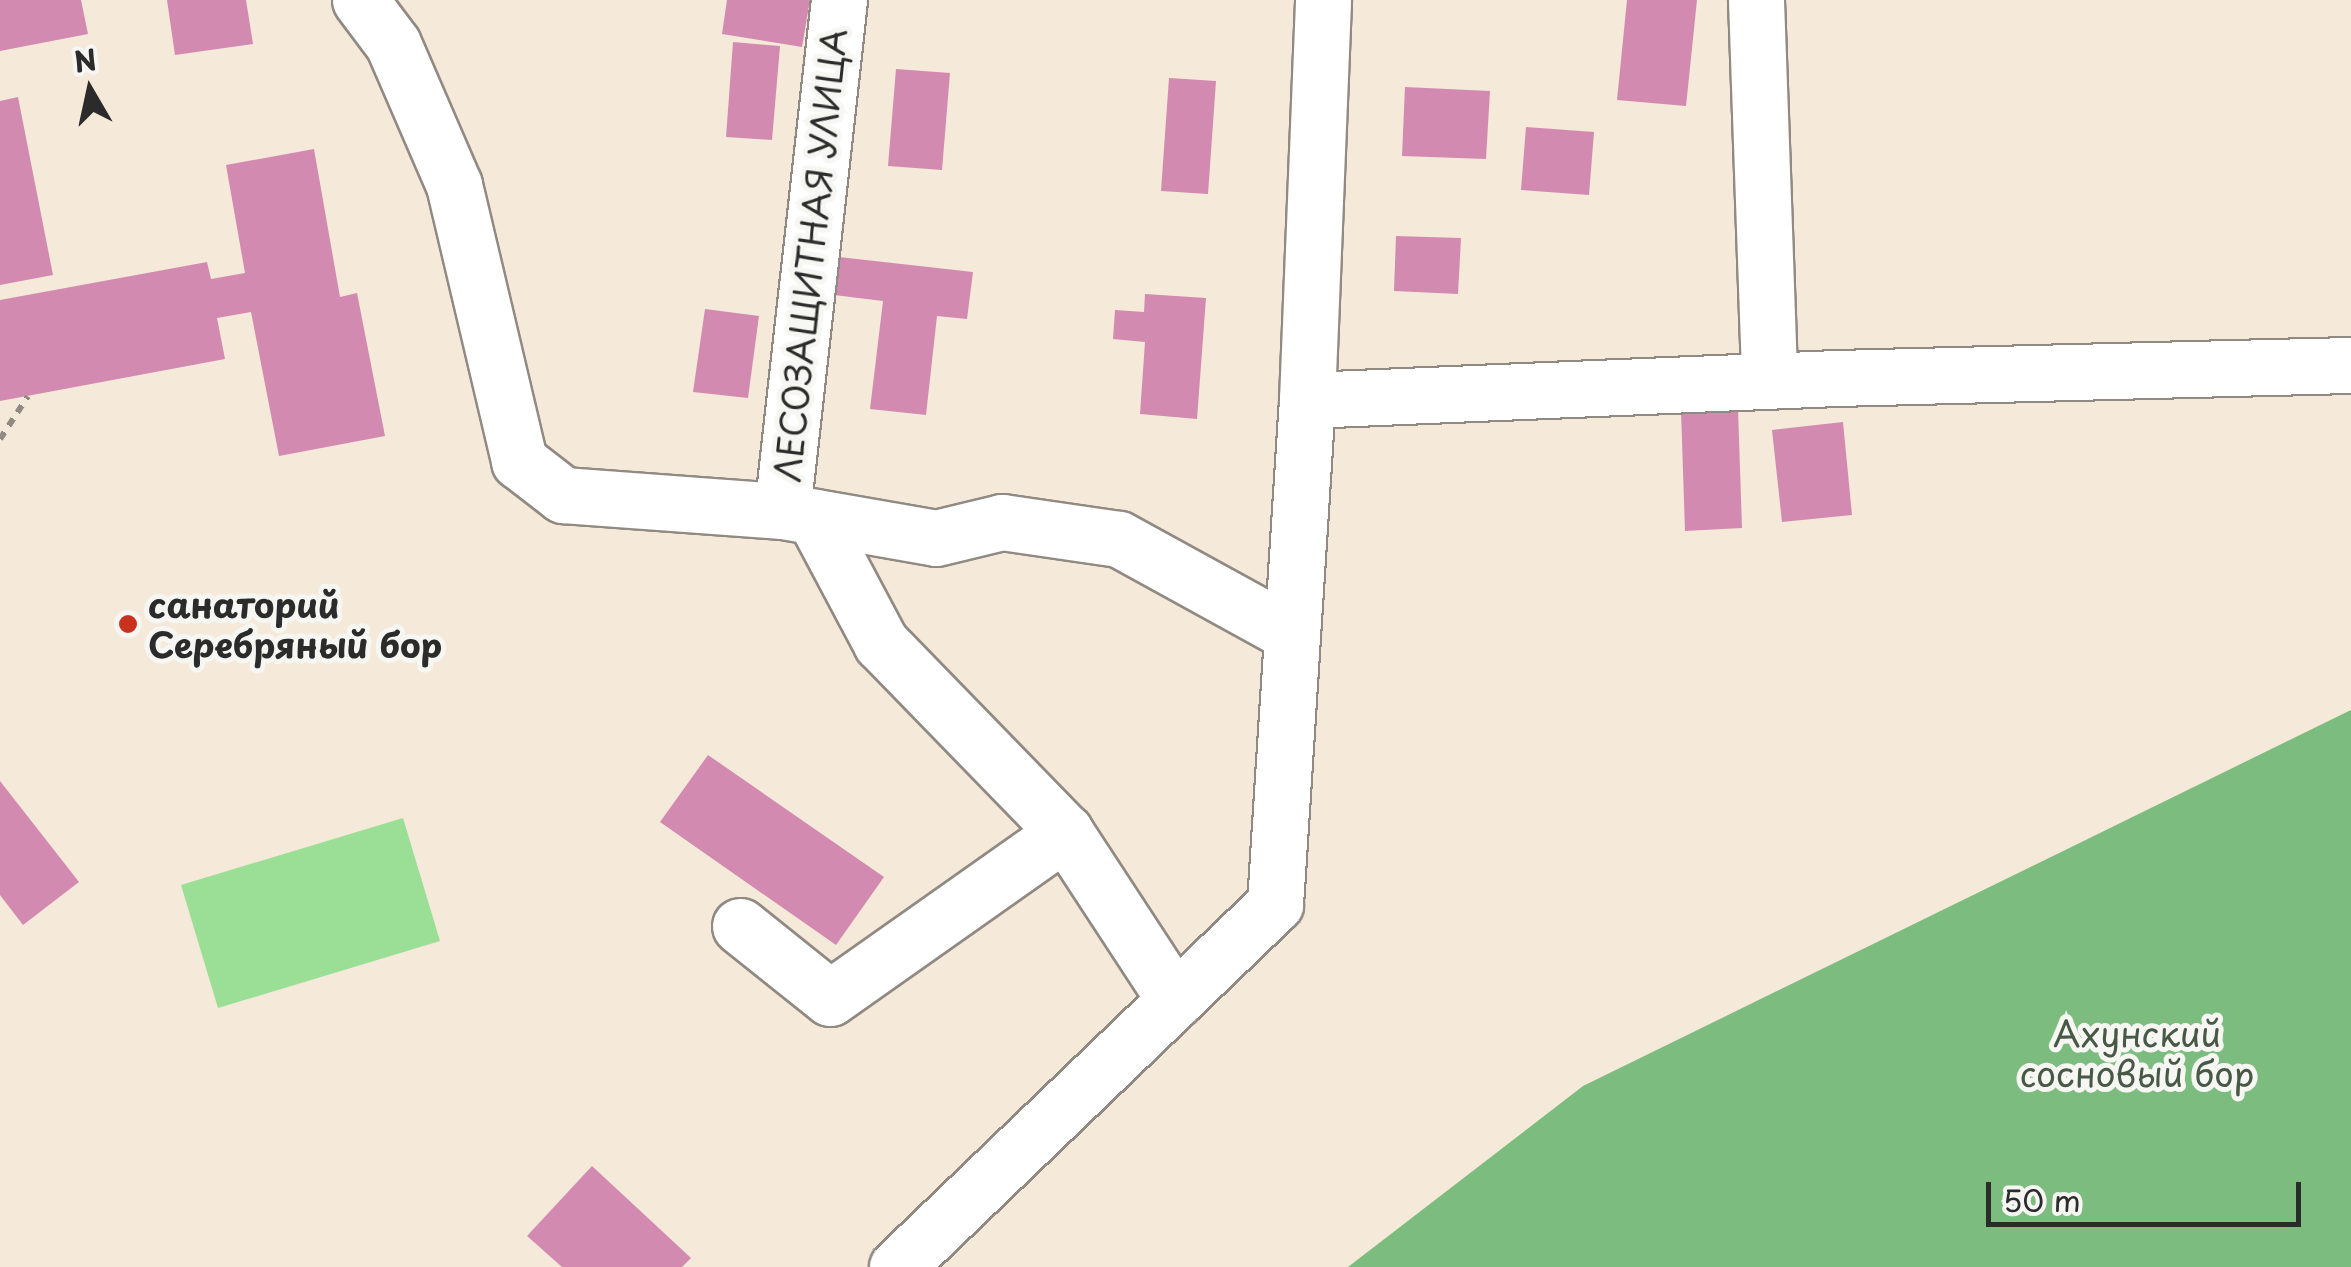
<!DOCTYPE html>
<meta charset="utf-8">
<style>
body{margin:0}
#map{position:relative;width:2351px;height:1267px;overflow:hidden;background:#f5e9da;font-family:"Playpen Sans",sans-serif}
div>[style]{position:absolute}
.green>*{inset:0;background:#9bde96}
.forest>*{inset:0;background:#7cbd7f}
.building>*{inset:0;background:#d38ab1}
.path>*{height:6px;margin-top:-3px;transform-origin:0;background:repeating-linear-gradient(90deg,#908a82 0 8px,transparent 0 16px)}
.roads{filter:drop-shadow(2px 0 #908a82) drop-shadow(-2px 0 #908a82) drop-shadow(0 2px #908a82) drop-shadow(0 -2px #908a82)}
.minor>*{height:55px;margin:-27.5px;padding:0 27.5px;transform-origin:27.5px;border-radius:27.5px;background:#fff}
.dots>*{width:28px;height:28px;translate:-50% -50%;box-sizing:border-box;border:5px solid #f6f6f2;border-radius:50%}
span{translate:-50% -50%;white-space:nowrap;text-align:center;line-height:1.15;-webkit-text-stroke:10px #f6f6f2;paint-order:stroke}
.street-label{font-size:35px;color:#2b2b2b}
.poi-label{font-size:35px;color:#2b2b2b;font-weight:700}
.left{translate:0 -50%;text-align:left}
.park-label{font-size:35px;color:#475846}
.north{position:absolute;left:40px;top:40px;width:100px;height:100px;-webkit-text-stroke:8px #f6f6f2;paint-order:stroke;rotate:351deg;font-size:28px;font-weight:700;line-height:40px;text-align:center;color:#2b2b2b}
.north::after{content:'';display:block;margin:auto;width:35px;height:45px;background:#2b2b2b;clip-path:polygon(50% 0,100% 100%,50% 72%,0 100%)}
.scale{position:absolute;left:1986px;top:1182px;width:315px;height:45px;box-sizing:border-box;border:5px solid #2b2b2b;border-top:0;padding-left:12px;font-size:30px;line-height:35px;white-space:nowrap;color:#2b2b2b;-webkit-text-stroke:8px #f6f6f2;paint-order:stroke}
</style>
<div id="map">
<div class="green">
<i style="clip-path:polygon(403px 818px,440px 941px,218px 1008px,181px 885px)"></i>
</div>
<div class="forest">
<i style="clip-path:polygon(2351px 710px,2351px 1267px,1348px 1267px,1583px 1086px)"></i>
</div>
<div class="building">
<i style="clip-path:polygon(0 0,81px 0,88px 34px,0 51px)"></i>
<i style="clip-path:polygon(167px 0,246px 0,253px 44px,175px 55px)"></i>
<i style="clip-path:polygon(727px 0,810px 0,802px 47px,722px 34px)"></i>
<i style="clip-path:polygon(1627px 0,1697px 0,1686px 106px,1617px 100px)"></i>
<i style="clip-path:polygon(733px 42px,780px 46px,772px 140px,726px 137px)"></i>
<i style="clip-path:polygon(896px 69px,950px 73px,942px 170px,888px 166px)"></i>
<i style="clip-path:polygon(1169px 78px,1216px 81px,1208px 194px,1161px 191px)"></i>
<i style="clip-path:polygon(1405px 87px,1490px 91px,1486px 159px,1402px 156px)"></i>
<i style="clip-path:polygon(18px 97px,53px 275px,0 285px,0 101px)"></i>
<i style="clip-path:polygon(1526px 127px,1594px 132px,1589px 195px,1521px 190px)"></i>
<i style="clip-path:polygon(314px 149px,340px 297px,357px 293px,385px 436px,279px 456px,251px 312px,217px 318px,225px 359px,0 401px,0 300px,207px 262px,211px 279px,245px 273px,226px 165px)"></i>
<i style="clip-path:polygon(1396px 236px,1461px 238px,1458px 294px,1394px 291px)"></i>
<i style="clip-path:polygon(839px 257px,973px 272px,967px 319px,937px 316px,926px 415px,870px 409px,883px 301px,834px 295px)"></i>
<i style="clip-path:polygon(1145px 294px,1206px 298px,1197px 419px,1140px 414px,1145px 342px,1113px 339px,1115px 310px,1144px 312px)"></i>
<i style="clip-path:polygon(705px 309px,759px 316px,748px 398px,693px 392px)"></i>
<i style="clip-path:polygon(1738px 409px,1742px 528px,1685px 531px,1681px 411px)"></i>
<i style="clip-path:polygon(1843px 422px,1852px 515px,1782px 522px,1772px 430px)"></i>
<i style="clip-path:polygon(708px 755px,884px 877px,836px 945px,660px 822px)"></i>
<i style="clip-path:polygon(0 781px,79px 882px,23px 925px,0 895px)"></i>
<i style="clip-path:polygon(592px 1166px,691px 1258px,682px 1267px,562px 1267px,527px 1236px)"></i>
</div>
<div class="path">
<i style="left:0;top:439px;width:51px;rotate:-56.9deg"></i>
</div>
<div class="roads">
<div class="minor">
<i style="left:360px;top:0;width:55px;rotate:53.1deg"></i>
<i style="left:393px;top:44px;width:154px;rotate:66.6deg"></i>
<i style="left:454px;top:185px;width:284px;rotate:76.7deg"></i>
<i style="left:519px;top:461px;width:56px;rotate:37.7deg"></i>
<i style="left:563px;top:495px;width:220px;rotate:4.2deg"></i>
<i style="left:839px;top:0;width:514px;rotate:96.36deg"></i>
<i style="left:782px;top:511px;width:156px;rotate:9.9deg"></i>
<i style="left:936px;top:538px;width:68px;rotate:-13.6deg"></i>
<i style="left:1002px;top:522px;width:118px;rotate:8.3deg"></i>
<i style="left:1119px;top:539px;width:197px;rotate:28.8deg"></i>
<i style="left:1756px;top:0;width:381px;rotate:88deg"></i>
<i style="left:1307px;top:400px;width:529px;rotate:-2.38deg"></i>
<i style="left:1836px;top:378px;width:515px;rotate:-1.45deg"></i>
<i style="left:814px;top:517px;width:143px;rotate:62deg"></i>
<i style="left:881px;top:643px;width:264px;rotate:45.8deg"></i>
<i style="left:1065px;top:832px;width:201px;rotate:56.8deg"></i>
<i style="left:740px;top:926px;width:115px;rotate:38.7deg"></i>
<i style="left:830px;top:998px;width:288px;rotate:-35.2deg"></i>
<i style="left:897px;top:1267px;width:524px;rotate:-43.84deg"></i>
<i style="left:1275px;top:904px;width:505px;rotate:-86.37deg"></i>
<i style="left:1307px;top:400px;width:400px;rotate:-87.7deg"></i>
</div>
</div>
<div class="dots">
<i style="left:128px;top:624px;background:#c8321e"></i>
</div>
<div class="street-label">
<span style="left:810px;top:255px;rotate:-84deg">ЛЕСОЗАЩИТНАЯ УЛИЦА</span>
</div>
<div class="poi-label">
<span class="left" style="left:148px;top:624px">санаторий<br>Серебряный бор</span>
</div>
<div class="park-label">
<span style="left:2137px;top:1053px">Ахунский<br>сосновый бор</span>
</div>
<div class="north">N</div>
<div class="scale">50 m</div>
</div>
